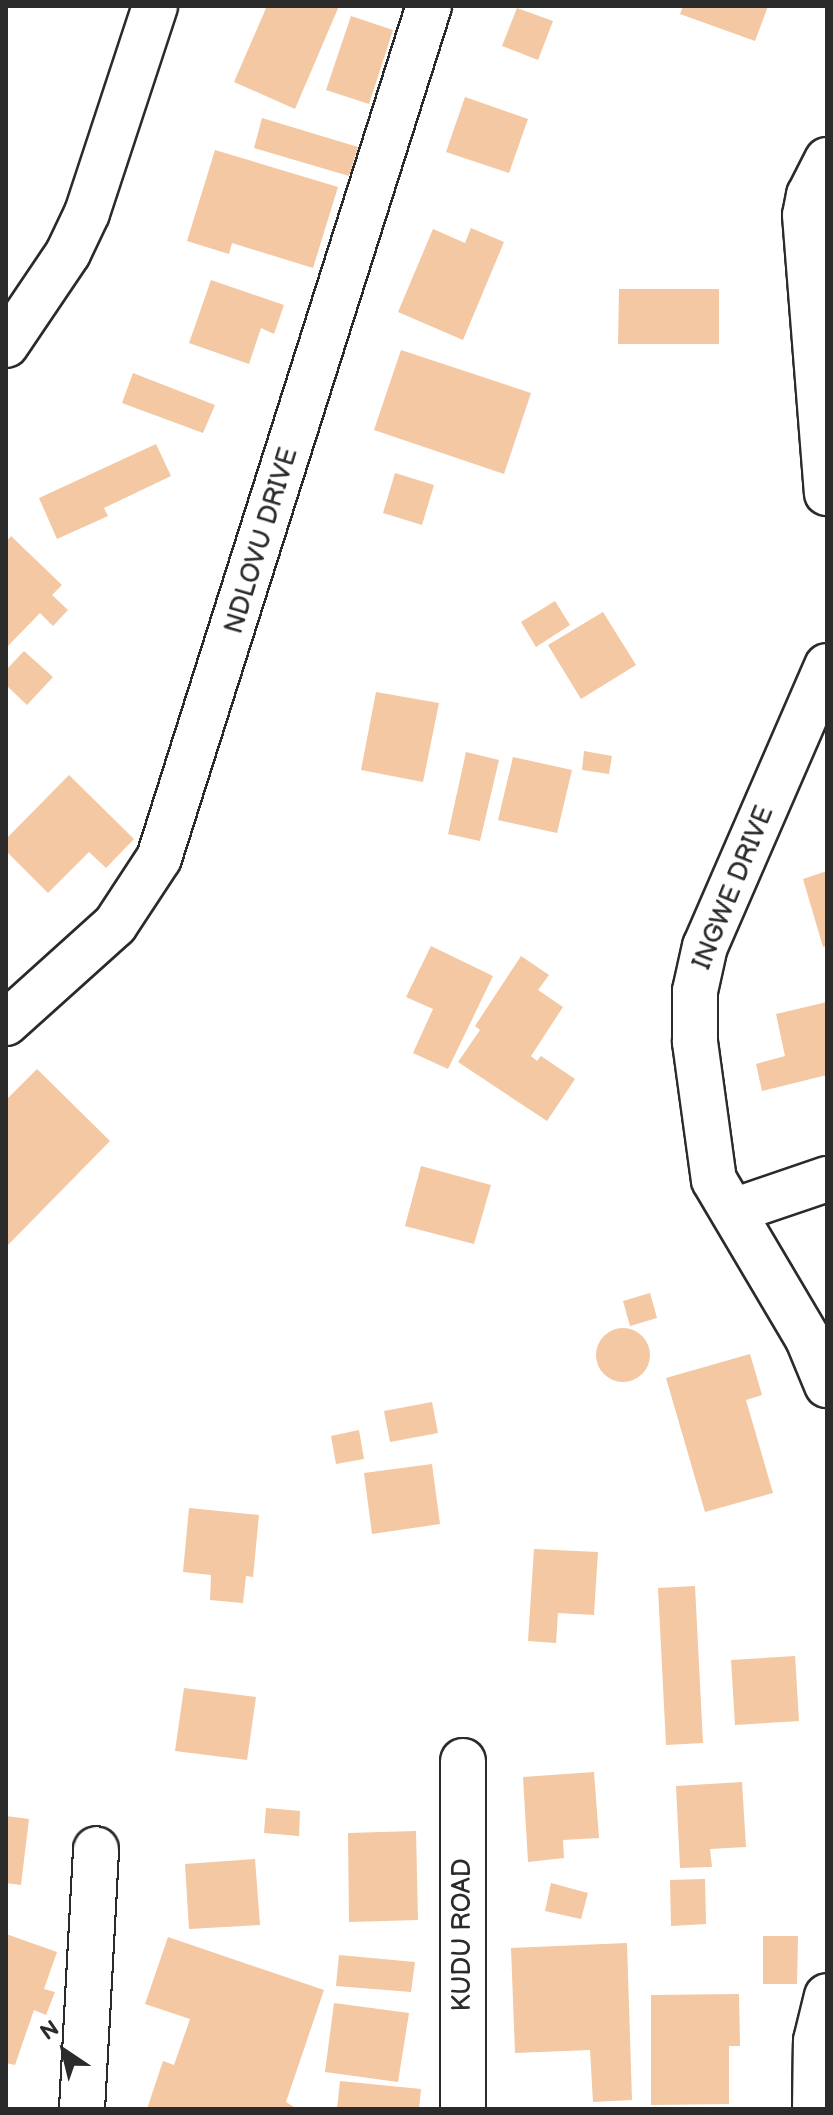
<!DOCTYPE html>
<style>
body{margin:0}
#map{position:relative;width:833px;height:2115px;overflow:hidden;background:#fff;font-family:"Balsamiq Sans",sans-serif}
div>[style]{position:absolute}
.building>*{inset:0;background:#f3c8a2}
.round{border-radius:50%}
.roads{filter:drop-shadow(2px 0 #2b2b2b) drop-shadow(-2px 0 #2b2b2b) drop-shadow(0 2px #2b2b2b) drop-shadow(0 -2px #2b2b2b)}
.minor>*{height:44px;margin:-22px;padding:0 22px;transform-origin:22px;border-radius:22px;background:#fff}
.tertiary>*{height:44px;margin:-22px;padding:0 22px;transform-origin:22px;border-radius:22px;background:#fff}
span{translate:-50% -50%;white-space:nowrap;text-align:center;line-height:1.15;-webkit-text-stroke:7px #fff;paint-order:stroke}
.street-label{font-size:26px;color:#2b2b2b}
.frame{position:absolute;inset:0;border:8px solid #2b2b2b;pointer-events:none}
.north{position:absolute;left:24px;top:2011px;width:80px;height:80px;-webkit-text-stroke:6px #fff;paint-order:stroke;rotate:325deg;font-size:22px;font-weight:700;line-height:32px;text-align:center;color:#2b2b2b}
.north::after{content:'';display:block;margin:auto;width:28px;height:36px;background:#2b2b2b;clip-path:polygon(50% 0,100% 100%,50% 72%,0 100%)}
</style>
<div id="map">
<div class="building">
<i style="clip-path:polygon(267px 6px,339px 6px,295px 109px,234px 82px)"></i>
<i style="clip-path:polygon(683px 6px,768px 6px,755px 41px,680px 14px)"></i>
<i style="clip-path:polygon(517px 8px,553px 21px,538px 60px,502px 46px)"></i>
<i style="clip-path:polygon(351px 16px,393px 30px,369px 104px,326px 90px)"></i>
<i style="clip-path:polygon(465px 97px,528px 119px,509px 173px,446px 152px)"></i>
<i style="clip-path:polygon(262px 118px,358px 147px,349px 176px,254px 148px)"></i>
<i style="clip-path:polygon(215px 150px,338px 187px,313px 268px,232px 243px,229px 254px,187px 241px)"></i>
<i style="clip-path:polygon(471px 228px,504px 242px,463px 340px,398px 312px,433px 229px,465px 243px)"></i>
<i style="clip-path:polygon(211px 280px,284px 305px,274px 334px,261px 328px,249px 364px,189px 343px)"></i>
<i style="clip-path:polygon(619px 289px,719px 289px,719px 344px,618px 344px)"></i>
<i style="clip-path:polygon(401px 350px,531px 393px,504px 474px,374px 430px)"></i>
<i style="clip-path:polygon(133px 373px,215px 405px,203px 433px,122px 403px)"></i>
<i style="clip-path:polygon(156px 444px,171px 476px,104px 508px,108px 516px,57px 539px,39px 498px)"></i>
<i style="clip-path:polygon(395px 473px,434px 485px,422px 525px,383px 513px)"></i>
<i style="clip-path:polygon(11px 536px,62px 585px,52px 595px,68px 610px,53px 626px,40px 613px,6px 648px,6px 542px)"></i>
<i style="clip-path:polygon(555px 601px,570px 625px,536px 647px,521px 622px)"></i>
<i style="clip-path:polygon(603px 612px,636px 665px,581px 699px,548px 645px)"></i>
<i style="clip-path:polygon(24px 651px,53px 677px,27px 705px,6px 685px,6px 670px)"></i>
<i style="clip-path:polygon(376px 692px,439px 703px,423px 782px,361px 770px)"></i>
<i style="clip-path:polygon(584px 751px,612px 756px,609px 774px,582px 770px)"></i>
<i style="clip-path:polygon(466px 752px,499px 760px,480px 841px,448px 834px)"></i>
<i style="clip-path:polygon(513px 757px,572px 770px,557px 833px,498px 820px)"></i>
<i style="clip-path:polygon(69px 775px,134px 839px,106px 868px,89px 852px,48px 893px,6px 851px,6px 839px)"></i>
<i style="clip-path:polygon(827px 871px,827px 946px,823px 947px,803px 879px)"></i>
<i style="clip-path:polygon(431px 946px,493px 976px,448px 1069px,413px 1053px,433px 1009px,406px 997px)"></i>
<i style="clip-path:polygon(521px 956px,549px 975px,538px 990px,563px 1007px,531px 1056px,537px 1061px,541px 1056px,575px 1079px,547px 1121px,458px 1062px,480px 1030px,475px 1026px)"></i>
<i style="clip-path:polygon(827px 1002px,827px 1075px,762px 1091px,756px 1064px,785px 1056px,776px 1014px)"></i>
<i style="clip-path:polygon(37px 1069px,110px 1141px,6px 1247px,6px 1100px)"></i>
<i style="clip-path:polygon(421px 1166px,491px 1185px,474px 1244px,405px 1226px)"></i>
<i style="clip-path:polygon(650px 1293px,657px 1318px,630px 1326px,623px 1301px)"></i>
<i class="round" style="left:596px;top:1328px;width:54px;height:54px"></i>
<i style="clip-path:polygon(750px 1354px,762px 1395px,746px 1400px,773px 1493px,705px 1512px,666px 1378px)"></i>
<i style="clip-path:polygon(432px 1402px,438px 1433px,390px 1442px,384px 1411px)"></i>
<i style="clip-path:polygon(359px 1430px,364px 1459px,336px 1464px,331px 1436px)"></i>
<i style="clip-path:polygon(432px 1464px,440px 1524px,372px 1534px,364px 1473px)"></i>
<i style="clip-path:polygon(189px 1508px,259px 1515px,253px 1577px,246px 1576px,243px 1603px,210px 1600px,211px 1575px,183px 1572px)"></i>
<i style="clip-path:polygon(534px 1549px,598px 1552px,594px 1615px,558px 1613px,556px 1643px,528px 1641px)"></i>
<i style="clip-path:polygon(695px 1586px,703px 1743px,666px 1745px,658px 1588px)"></i>
<i style="clip-path:polygon(795px 1656px,799px 1721px,735px 1725px,731px 1660px)"></i>
<i style="clip-path:polygon(184px 1688px,256px 1697px,247px 1760px,175px 1751px)"></i>
<i style="clip-path:polygon(594px 1772px,599px 1838px,563px 1840px,564px 1858px,528px 1862px,523px 1777px)"></i>
<i style="clip-path:polygon(742px 1782px,746px 1847px,710px 1849px,712px 1867px,680px 1868px,676px 1786px)"></i>
<i style="clip-path:polygon(266px 1808px,300px 1811px,299px 1836px,264px 1833px)"></i>
<i style="clip-path:polygon(6px 1816px,29px 1819px,21px 1885px,6px 1883px)"></i>
<i style="clip-path:polygon(416px 1831px,418px 1920px,349px 1922px,348px 1833px)"></i>
<i style="clip-path:polygon(255px 1859px,260px 1925px,189px 1929px,185px 1864px)"></i>
<i style="clip-path:polygon(705px 1879px,706px 1924px,671px 1926px,670px 1880px)"></i>
<i style="clip-path:polygon(551px 1883px,588px 1893px,581px 1919px,545px 1911px)"></i>
<i style="clip-path:polygon(6px 1934px,57px 1952px,44px 1989px,55px 1992px,46px 2015px,34px 2010px,15px 2065px,6px 2063px)"></i>
<i style="clip-path:polygon(763px 1936px,798px 1936px,797px 1984px,763px 1984px)"></i>
<i style="clip-path:polygon(168px 1937px,324px 1990px,286px 2102px,297px 2109px,147px 2109px,163px 2061px,174px 2065px,190px 2019px,145px 2004px)"></i>
<i style="clip-path:polygon(627px 1943px,632px 2100px,593px 2102px,590px 2050px,515px 2053px,511px 1948px)"></i>
<i style="clip-path:polygon(339px 1955px,415px 1962px,411px 1992px,336px 1986px)"></i>
<i style="clip-path:polygon(739px 1994px,740px 2046px,729px 2046px,729px 2104px,651px 2105px,651px 1995px)"></i>
<i style="clip-path:polygon(334px 2003px,409px 2013px,398px 2082px,325px 2072px)"></i>
<i style="clip-path:polygon(340px 2081px,421px 2089px,419px 2109px,337px 2109px)"></i>
</div>
<div class="roads">
<div class="minor">
<i style="left:827px;top:160px;width:39px;rotate:117deg"></i>
<i style="left:809px;top:195px;width:20px;rotate:101deg"></i>
<i style="left:805px;top:215px;width:279px;rotate:85.5deg"></i>
<i style="left:827px;top:666px;width:305px;rotate:113.5deg"></i>
<i style="left:705px;top:946px;width:46px;rotate:102.5deg"></i>
<i style="left:695px;top:991px;width:51px;rotate:90deg"></i>
<i style="left:695px;top:1042px;width:139px;rotate:82.2deg"></i>
<i style="left:714px;top:1180px;width:185px;rotate:59.4deg"></i>
<i style="left:808px;top:1339px;width:50px;rotate:67.6deg"></i>
<i style="left:6px;top:1023px;width:147px;rotate:-42deg"></i>
<i style="left:115px;top:925px;width:80px;rotate:-56.7deg"></i>
<i style="left:159px;top:858px;width:894px;rotate:-72.42deg"></i>
<i style="left:733px;top:1211px;width:99px;rotate:-18.8deg"></i>
<i style="left:82px;top:2109px;width:260px;rotate:-86.9deg"></i>
<i style="left:463px;top:2109px;width:348px;rotate:-90deg"></i>
<i style="left:815px;top:2109px;width:68px;rotate:-89.2deg"></i>
<i style="left:816px;top:2041px;width:46px;rotate:-76.3deg"></i>
</div>
<div class="tertiary">
<i style="left:6px;top:345px;width:111px;rotate:-56deg"></i>
<i style="left:68px;top:253px;width:44px;rotate:-64.6deg"></i>
<i style="left:87px;top:213px;width:218px;rotate:-71.8deg"></i>
</div>
</div>
<div class="street-label">
<span style="left:262px;top:541px;rotate:-73deg">NDLOVU DRIVE</span>
<span style="left:734px;top:888px;rotate:-68deg">INGWE DRIVE</span>
<span style="left:463px;top:1935px;rotate:-90deg">KUDU ROAD</span>
</div>
<div class="frame"></div>
<div class="north">N</div>
</div>
